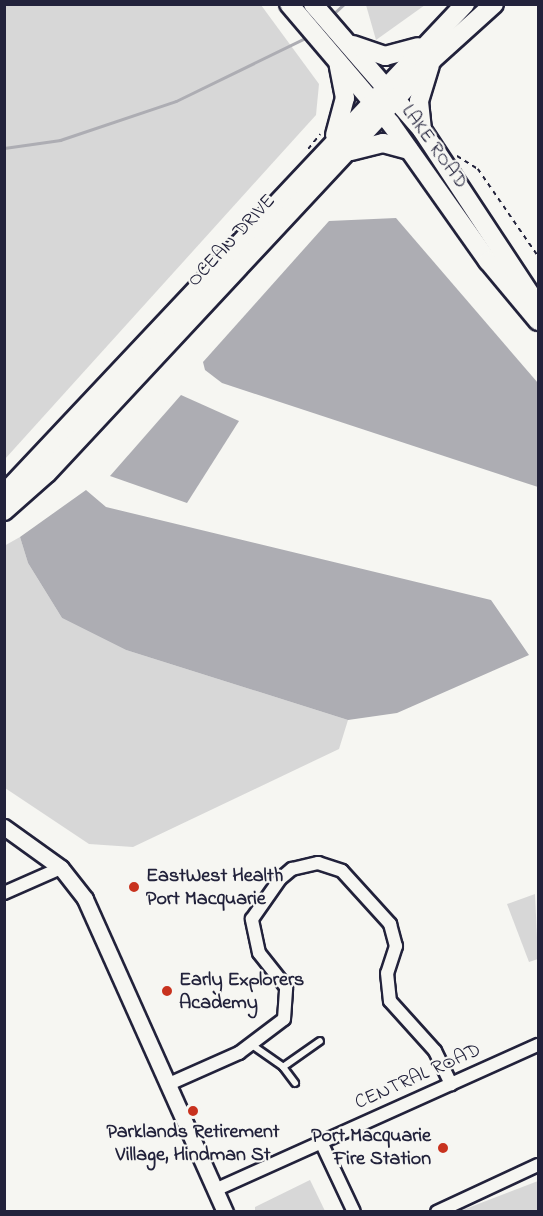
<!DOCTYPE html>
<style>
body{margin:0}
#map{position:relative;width:543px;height:1216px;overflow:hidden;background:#f6f6f2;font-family:"Indie Flower",sans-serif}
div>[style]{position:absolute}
.green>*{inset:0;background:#d7d7d7}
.water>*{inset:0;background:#adadb3}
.stream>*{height:3px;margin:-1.5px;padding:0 1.5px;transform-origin:1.5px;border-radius:1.5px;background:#adadb3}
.path>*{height:1.5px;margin-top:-0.75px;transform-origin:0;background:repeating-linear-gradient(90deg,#22223b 0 4.5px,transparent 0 9px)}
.roads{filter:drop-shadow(2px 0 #22223b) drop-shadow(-2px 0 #22223b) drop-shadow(0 2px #22223b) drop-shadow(0 -2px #22223b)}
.service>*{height:6px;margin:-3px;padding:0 3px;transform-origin:3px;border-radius:3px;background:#f6f6f2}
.minor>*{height:12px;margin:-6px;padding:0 6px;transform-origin:6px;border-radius:6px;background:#f6f6f2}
.tertiary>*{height:15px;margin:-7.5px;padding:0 7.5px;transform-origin:7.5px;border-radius:7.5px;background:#f6f6f2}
.secondary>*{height:18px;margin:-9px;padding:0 9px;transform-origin:9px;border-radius:9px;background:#f6f6f2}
.dots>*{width:16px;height:16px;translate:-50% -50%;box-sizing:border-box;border:3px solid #f6f6f2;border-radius:50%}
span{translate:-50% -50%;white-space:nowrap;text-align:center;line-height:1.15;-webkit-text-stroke:4.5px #f6f6f2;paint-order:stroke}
.street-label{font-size:20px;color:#22223b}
.poi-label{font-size:20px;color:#22223b;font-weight:700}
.left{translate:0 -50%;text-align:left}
.right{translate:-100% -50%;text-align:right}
.frame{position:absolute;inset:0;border:6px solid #22223b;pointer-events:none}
</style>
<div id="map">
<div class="green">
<i style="clip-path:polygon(5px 4px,261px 5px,319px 84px,316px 115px,5px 459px)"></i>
<i style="clip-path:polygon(366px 5px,366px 4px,425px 5px,376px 40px)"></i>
<i style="clip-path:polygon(20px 537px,28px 563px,62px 618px,126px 650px,348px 720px,339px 749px,133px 847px,89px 844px,5px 788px,4px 546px)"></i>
<i style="clip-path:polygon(535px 894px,538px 959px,529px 962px,507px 904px)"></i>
<i style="clip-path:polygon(310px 1180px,325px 1211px,255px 1211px,255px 1207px)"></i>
<i style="clip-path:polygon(538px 1181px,538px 1211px,460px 1211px)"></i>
</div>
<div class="water">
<i style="clip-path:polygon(396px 218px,538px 383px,538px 487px,222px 383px,205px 370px,203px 362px,329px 221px)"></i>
<i style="clip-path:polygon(181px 395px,239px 421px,187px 503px,110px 476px)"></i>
<i style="clip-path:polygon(86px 490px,106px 507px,491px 600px,529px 655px,397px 713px,348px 720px,126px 650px,62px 618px,28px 563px,20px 537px)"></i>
</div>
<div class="stream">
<i style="left:332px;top:15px;width:16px;rotate:-43deg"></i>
<i style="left:4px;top:148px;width:57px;rotate:-8.1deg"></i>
<i style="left:60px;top:140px;width:122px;rotate:-18.6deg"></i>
<i style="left:176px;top:101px;width:148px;rotate:-26deg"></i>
</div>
<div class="path">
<i style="left:308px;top:149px;width:19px;rotate:-51deg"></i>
<i style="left:457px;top:156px;width:25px;rotate:32deg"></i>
<i style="left:478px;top:169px;width:106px;rotate:55.4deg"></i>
</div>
<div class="roads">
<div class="service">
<i style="left:252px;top:1045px;width:38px;rotate:35deg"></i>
<i style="left:283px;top:1067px;width:20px;rotate:53deg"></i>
<i style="left:283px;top:1067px;width:45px;rotate:-35.1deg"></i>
</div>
<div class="minor">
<i style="left:4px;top:893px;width:62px;rotate:-23.7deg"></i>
<i style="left:169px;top:1084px;width:77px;rotate:-23.9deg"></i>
<i style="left:239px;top:1053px;width:56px;rotate:-37.1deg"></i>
<i style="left:284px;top:1019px;width:32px;rotate:-86deg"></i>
<i style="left:286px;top:987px;width:43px;rotate:-128.5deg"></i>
<i style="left:259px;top:953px;width:35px;rotate:-102deg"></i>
<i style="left:252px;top:919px;width:49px;rotate:-55deg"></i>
<i style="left:280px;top:879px;width:16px;rotate:-40deg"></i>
<i style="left:292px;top:869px;width:27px;rotate:-13deg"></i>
<i style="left:318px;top:863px;width:25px;rotate:18deg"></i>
<i style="left:342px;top:871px;width:72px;rotate:47.8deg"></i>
<i style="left:390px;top:924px;width:23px;rotate:75deg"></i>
<i style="left:396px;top:946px;width:28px;rotate:108deg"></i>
<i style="left:387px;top:973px;width:28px;rotate:84deg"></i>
<i style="left:390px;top:1001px;width:67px;rotate:48deg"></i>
<i style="left:435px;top:1051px;width:37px;rotate:64deg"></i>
<i style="left:321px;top:1142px;width:77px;rotate:64.8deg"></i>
<i style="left:215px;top:1190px;width:354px;rotate:-24.2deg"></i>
<i style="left:437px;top:1212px;width:111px;rotate:-25deg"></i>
</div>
<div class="tertiary">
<i style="left:4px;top:827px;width:70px;rotate:35.7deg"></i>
<i style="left:61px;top:868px;width:39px;rotate:52deg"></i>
<i style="left:85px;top:899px;width:343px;rotate:65.9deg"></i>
</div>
<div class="secondary">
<i style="left:289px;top:4px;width:157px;rotate:49.6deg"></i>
<i style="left:391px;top:124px;width:168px;rotate:54.7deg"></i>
<i style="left:488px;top:261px;width:78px;rotate:50.2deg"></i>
<i style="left:313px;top:4px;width:167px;rotate:49.1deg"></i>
<i style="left:422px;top:130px;width:211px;rotate:56.6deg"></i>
<i style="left:353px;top:45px;width:34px;rotate:19deg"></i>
<i style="left:385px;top:56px;width:34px;rotate:-15deg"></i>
<i style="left:422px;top:130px;width:29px;rotate:-96deg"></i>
<i style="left:419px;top:101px;width:37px;rotate:-73deg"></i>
<i style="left:335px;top:135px;width:38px;rotate:-75deg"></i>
<i style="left:345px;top:98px;width:33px;rotate:-101deg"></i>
<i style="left:351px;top:151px;width:33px;rotate:-14deg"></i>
<i style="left:383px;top:143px;width:27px;rotate:15deg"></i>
<i style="left:4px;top:494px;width:673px;rotate:-46.75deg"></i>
<i style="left:4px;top:511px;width:57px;rotate:-41.5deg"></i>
<i style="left:47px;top:473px;width:566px;rotate:-47deg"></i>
<i style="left:433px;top:59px;width:82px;rotate:-42deg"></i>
</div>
</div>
<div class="dots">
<i style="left:134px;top:887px;background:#c8321e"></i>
<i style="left:167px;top:991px;background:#c8321e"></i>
<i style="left:193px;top:1111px;background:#c8321e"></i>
<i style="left:443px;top:1148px;background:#c8321e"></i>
</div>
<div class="street-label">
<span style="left:434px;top:147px;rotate:54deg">LAKE ROAD</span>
<span style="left:232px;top:241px;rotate:-47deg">OCEAN DRIVE</span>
<span style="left:418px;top:1077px;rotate:-24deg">CENTRAL ROAD</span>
</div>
<div class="poi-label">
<span class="left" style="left:146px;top:888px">EastWest Health<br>Port Macquarie</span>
<span class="left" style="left:179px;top:992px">Early Explorers<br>Academy</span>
<span style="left:193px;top:1144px">Parklands Retirement<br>Village, Hindman St</span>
<span class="right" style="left:431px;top:1148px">Port Macquarie<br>Fire Station</span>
</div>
<div class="frame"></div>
</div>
